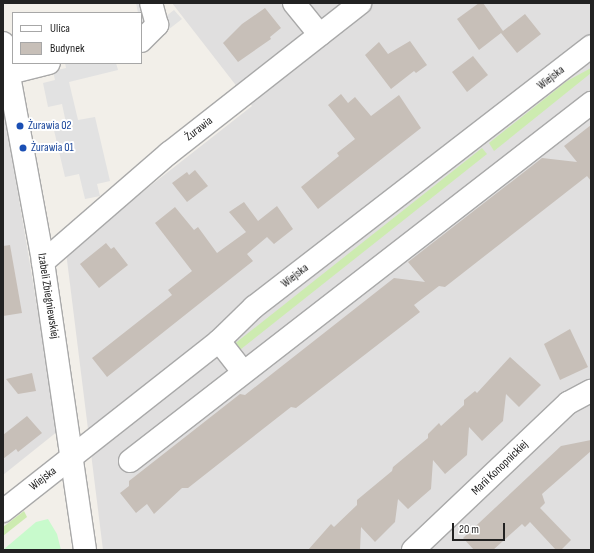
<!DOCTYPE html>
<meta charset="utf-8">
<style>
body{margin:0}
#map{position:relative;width:594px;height:553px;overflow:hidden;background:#f2efe9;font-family:"Sofia Sans Condensed",sans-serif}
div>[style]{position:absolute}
.residential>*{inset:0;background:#e0dfdf}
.grass>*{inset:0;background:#cdebb0}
.park>*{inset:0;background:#c8facc}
.parking>*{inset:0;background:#e2e2e2}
.building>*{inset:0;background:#c7bfb8}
.roads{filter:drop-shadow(1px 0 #a9a9a9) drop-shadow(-1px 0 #a9a9a9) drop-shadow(0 1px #a9a9a9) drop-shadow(0 -1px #a9a9a9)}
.minor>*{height:22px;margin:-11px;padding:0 11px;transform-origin:11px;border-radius:11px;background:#fff}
.dots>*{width:11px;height:11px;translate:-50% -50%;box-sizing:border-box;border:2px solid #fff;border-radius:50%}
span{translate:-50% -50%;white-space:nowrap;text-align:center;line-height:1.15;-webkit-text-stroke:4px #fff;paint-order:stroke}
.street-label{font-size:12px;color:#222}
.transit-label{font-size:12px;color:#164399}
.left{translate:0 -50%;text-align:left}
.frame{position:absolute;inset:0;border:4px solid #222;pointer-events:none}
.legend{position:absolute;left:12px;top:12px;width:130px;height:52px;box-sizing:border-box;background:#fff;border:1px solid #a7a7a7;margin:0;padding:5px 7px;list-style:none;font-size:12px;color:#222}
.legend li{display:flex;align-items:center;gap:8px;height:20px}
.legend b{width:20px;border:1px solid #a7a7a7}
.scale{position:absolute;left:452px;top:523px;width:53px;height:18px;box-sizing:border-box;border:2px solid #222;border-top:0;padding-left:5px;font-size:12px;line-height:14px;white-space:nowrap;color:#222;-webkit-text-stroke:3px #fff;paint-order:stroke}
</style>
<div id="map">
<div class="residential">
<i style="clip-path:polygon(172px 3px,591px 3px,591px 550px,103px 550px,66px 252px,252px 106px)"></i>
<i style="clip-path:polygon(3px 104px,58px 431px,3px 475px)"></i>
</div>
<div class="grass">
<i style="clip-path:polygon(591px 68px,591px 73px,494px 151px,489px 143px,567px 81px)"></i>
<i style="clip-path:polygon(482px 148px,487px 154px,236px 353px,233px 345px)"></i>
<i style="clip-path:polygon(24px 511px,27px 517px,3px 536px,3px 527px)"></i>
</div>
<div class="park">
<i style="clip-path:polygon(48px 519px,57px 534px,61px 550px,3px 550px,36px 522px)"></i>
</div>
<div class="parking">
<i style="clip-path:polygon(136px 3px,161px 3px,165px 17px,174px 10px,182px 19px,141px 51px,141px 13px,138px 13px)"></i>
<i style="clip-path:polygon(65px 63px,116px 63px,118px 70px,69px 82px,78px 120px,95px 117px,110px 181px,97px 184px,100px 196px,85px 199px,79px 174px,65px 177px,53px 126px,66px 123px,62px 104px,48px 107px,43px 83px,55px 80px,53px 71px,66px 68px)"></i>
</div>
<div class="building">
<i style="clip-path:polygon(479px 3px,483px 3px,503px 31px,525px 14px,541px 34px,517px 53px,501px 33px,479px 50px,457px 19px)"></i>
<i style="clip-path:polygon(265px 8px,281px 28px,270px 37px,271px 39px,238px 62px,223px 43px,242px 24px)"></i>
<i style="clip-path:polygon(410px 41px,427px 65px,416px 73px,414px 71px,391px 89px,365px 55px,379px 42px,388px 54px)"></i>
<i style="clip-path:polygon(473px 56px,488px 75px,467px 92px,452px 72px)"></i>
<i style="clip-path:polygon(341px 94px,348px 103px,355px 97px,371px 116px,399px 95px,421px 128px,318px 209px,301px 187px,339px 156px,337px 153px,355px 139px,328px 105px)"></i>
<i style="clip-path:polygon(591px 125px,591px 181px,587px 176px,445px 287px,439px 286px,414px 305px,420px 312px,296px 408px,291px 407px,188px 488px,182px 488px,154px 514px,147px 504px,136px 513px,120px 493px,129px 486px,129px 481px,240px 394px,245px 395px,394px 278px,425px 282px,408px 262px,542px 158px,577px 162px,564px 146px)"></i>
<i style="clip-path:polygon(195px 170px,208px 186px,187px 202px,172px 183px,187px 172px,189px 175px)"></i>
<i style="clip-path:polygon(244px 202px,258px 221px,277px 206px,293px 229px,274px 244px,267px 237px,247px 254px,253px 261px,107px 377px,92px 358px,172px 295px,168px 290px,192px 271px,155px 223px,175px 207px,194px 230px,198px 227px,217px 253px,246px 232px,229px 212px)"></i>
<i style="clip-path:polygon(106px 243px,111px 249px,114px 247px,128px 265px,99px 288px,80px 264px)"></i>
<i style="clip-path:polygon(10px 245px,22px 313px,3px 316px,3px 246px)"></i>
<i style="clip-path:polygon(570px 329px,588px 367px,560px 380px,544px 344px)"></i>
<i style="clip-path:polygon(510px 357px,541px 385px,519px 407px,506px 394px,503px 421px,482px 441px,469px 427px,467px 455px,445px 474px,433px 460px,431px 489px,408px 509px,398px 499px,395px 522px,375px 542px,361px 527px,360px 550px,308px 550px,331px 524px,334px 527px,357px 505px,357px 500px,392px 471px,393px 467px,428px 438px,428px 434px,439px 423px,441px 426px,464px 405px,464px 400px,475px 391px,477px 393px)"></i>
<i style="clip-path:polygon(32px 373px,36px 391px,18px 394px,6px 379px)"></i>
<i style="clip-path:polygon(27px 416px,42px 433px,18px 452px,16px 449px,3px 459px,3px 435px)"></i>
<i style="clip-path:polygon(591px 440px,591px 451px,542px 494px,545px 503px,540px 508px,571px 540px,561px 550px,556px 550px,530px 522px,525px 527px,522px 524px,493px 550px,474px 550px,463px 538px,561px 446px)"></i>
</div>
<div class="roads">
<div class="minor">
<i style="left:294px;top:3px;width:41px;rotate:50.9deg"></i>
<i style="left:141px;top:41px;width:23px;rotate:-45deg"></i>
<i style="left:157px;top:25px;width:23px;rotate:-105deg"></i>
<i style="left:3px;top:43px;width:223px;rotate:79.6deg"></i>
<i style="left:43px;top:262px;width:291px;rotate:81.7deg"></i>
<i style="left:9px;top:73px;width:41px;rotate:-14deg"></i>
<i style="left:43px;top:262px;width:167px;rotate:-40.9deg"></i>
<i style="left:169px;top:153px;width:243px;rotate:-38.1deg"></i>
<i style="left:219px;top:341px;width:39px;rotate:52deg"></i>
<i style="left:130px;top:461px;width:584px;rotate:-37.83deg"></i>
<i style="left:3px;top:511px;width:275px;rotate:-38.2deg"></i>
<i style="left:219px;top:341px;width:49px;rotate:-44.2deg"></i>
<i style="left:254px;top:307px;width:426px;rotate:-37.7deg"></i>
<i style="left:413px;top:550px;width:214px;rotate:-43.5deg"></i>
<i style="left:568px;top:403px;width:26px;rotate:-28deg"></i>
</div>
</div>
<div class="dots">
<i style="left:20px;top:126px;background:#1a4fb4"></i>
<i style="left:23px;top:148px;background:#1a4fb4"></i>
</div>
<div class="street-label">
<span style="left:551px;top:78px;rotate:-38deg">Wiejska</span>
<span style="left:199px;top:129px;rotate:-38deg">Żurawia</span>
<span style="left:295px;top:276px;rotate:-38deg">Wiejska</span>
<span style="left:48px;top:296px;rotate:81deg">Izabeli Zbiegniewskiej</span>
<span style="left:500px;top:468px;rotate:-44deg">Marii Konopnickiej</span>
<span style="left:43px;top:479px;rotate:-38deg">Wiejska</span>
</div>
<div class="transit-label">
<span class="left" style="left:28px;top:126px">Żurawia 02</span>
<span class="left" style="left:31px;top:148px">Żurawia 01</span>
</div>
<div class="frame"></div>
<ul class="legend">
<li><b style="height:5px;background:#fff"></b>Ulica</li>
<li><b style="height:11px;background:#c7bfb8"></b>Budynek</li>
</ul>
<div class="scale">20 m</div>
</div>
